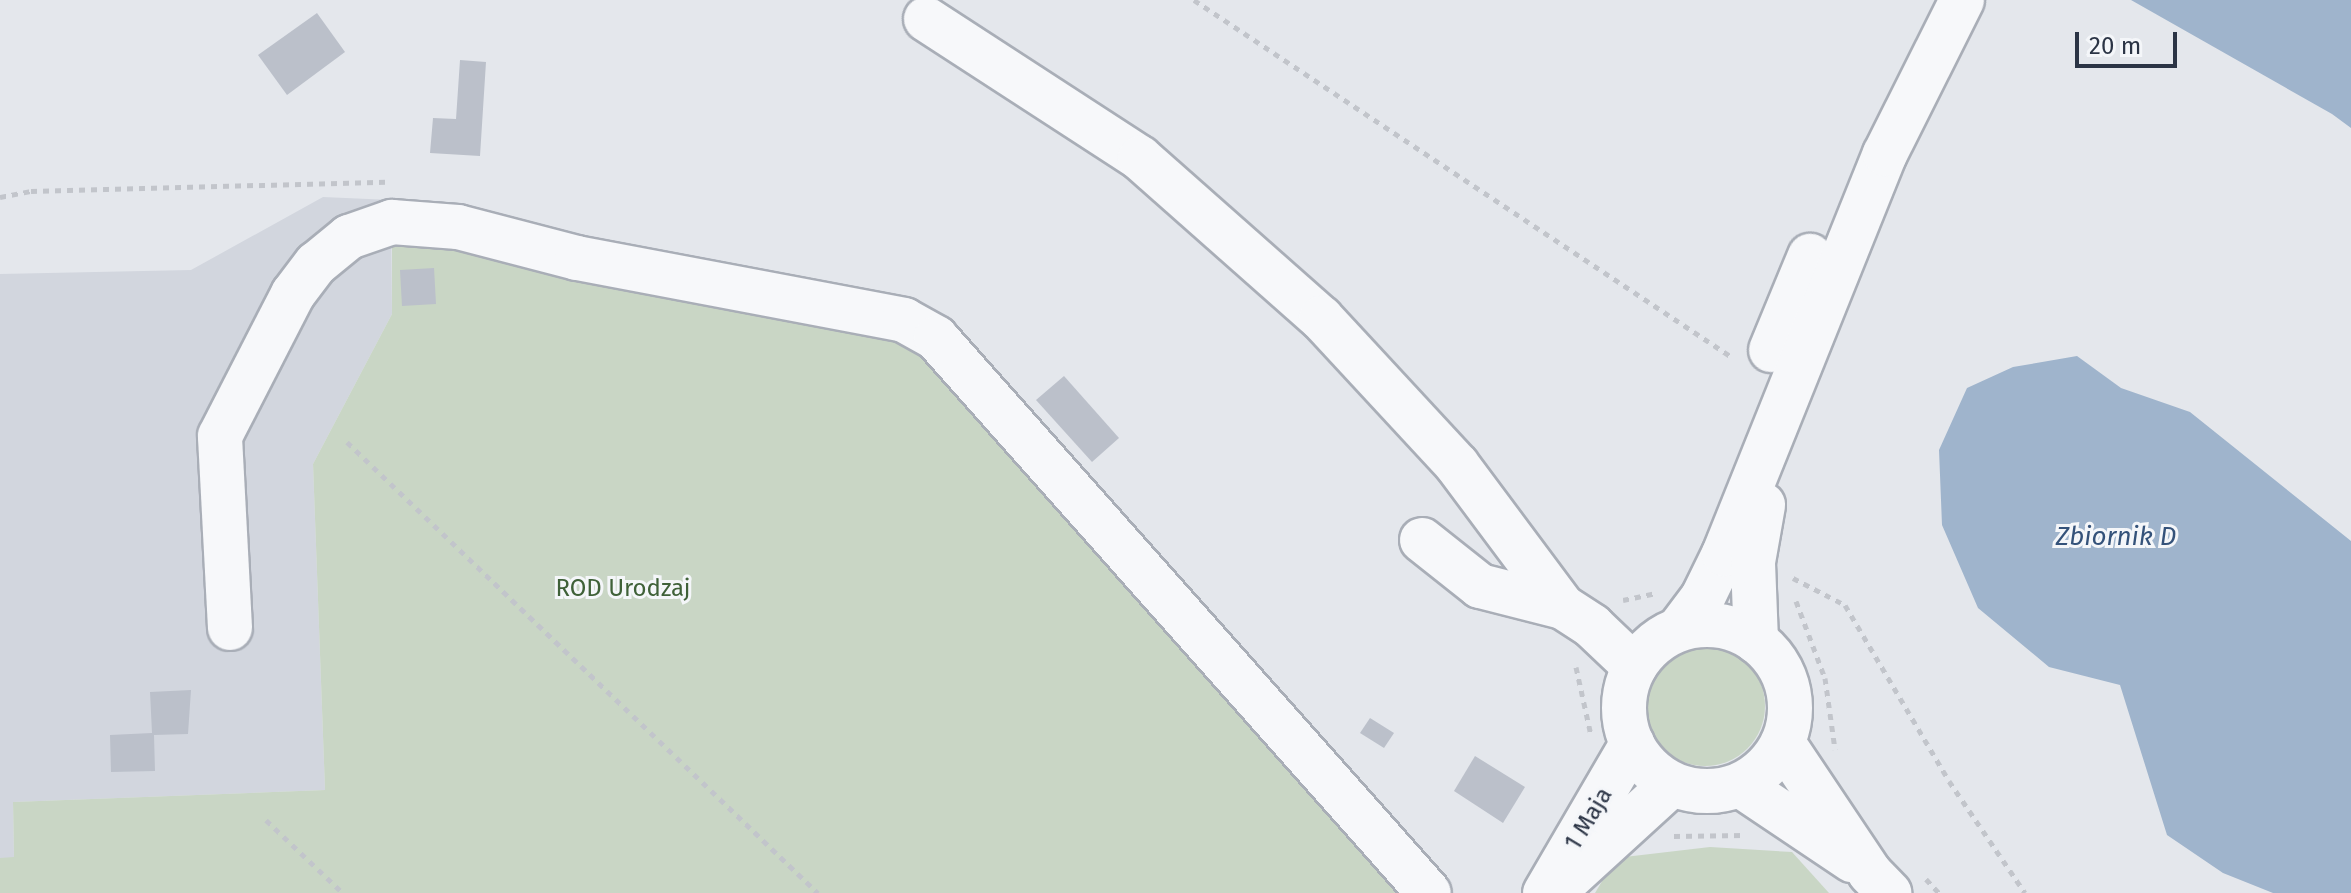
<!DOCTYPE html>
<style>
body{margin:0}
#map{position:relative;width:2351px;height:893px;overflow:hidden;background:#e4e7ec;font-family:"Fira Sans",sans-serif}
div>[style]{position:absolute}
.built>*{inset:0;background:#d2d6de}
.green>*{inset:0;background:#c9d6c5}
.round{border-radius:50%}
.water>*{inset:0;background:#9fb4cc}
.building>*{inset:0;background:#bbc0ca}
.path>*{height:5px;margin-top:-2.5px;transform-origin:0;background:repeating-linear-gradient(90deg,#c2c5cb 0 6px,transparent 0 12px)}
.roads{filter:drop-shadow(2px 0 #a9aeb7) drop-shadow(-2px 0 #a9aeb7) drop-shadow(0 2px #a9aeb7) drop-shadow(0 -2px #a9aeb7)}
.minor>*{height:44px;margin:-22px;padding:0 22px;transform-origin:22px;border-radius:22px;background:#f7f8fa}
.minor>.ring{margin:-22px;padding:0;box-sizing:content-box;background:none;border:44px solid #f7f8fa;border-radius:50%}
span{translate:-50% -50%;white-space:nowrap;text-align:center;line-height:1.15;-webkit-text-stroke:6px #f4f6f9;paint-order:stroke}
.park-label{font-size:24px;color:#3f6138}
.street-label{font-size:24px;color:#2b3445}
.water-label{font-size:26px;color:#34527a;font-style:italic}
.scale{position:absolute;left:2075px;top:32px;width:102px;height:36px;box-sizing:border-box;border:4px solid #2b3445;border-top:0;padding-left:10px;font-size:24px;line-height:28px;white-space:nowrap;color:#2b3445;-webkit-text-stroke:6px #f4f6f9;paint-order:stroke}
</style>
<div id="map">
<div class="built">
<i style="clip-path:polygon(323px 197px,391px 200px,392px 314px,313px 464px,325px 790px,13px 802px,14px 858px,0 858px,0 274px,191px 270px)"></i>
</div>
<div class="green">
<i style="clip-path:polygon(392px 235px,866px 323px,928px 354px,1422px 893px,0 893px,0 858px,14px 857px,13px 802px,325px 790px,313px 464px,392px 314px)"></i>
<i class="round" style="left:1645px;top:646px;width:120px;height:120px"></i>
<i style="clip-path:polygon(1710px 847px,1792px 852px,1829px 893px,1595px 893px,1616px 858px)"></i>
</div>
<div class="water">
<i style="clip-path:polygon(2131px 0,2351px 0,2351px 128px,2332px 114px)"></i>
<i style="clip-path:polygon(2077px 356px,2121px 388px,2190px 412px,2351px 541px,2351px 893px,2273px 893px,2223px 873px,2167px 835px,2120px 685px,2049px 667px,1978px 608px,1942px 525px,1939px 450px,1967px 388px,2013px 367px)"></i>
</div>
<div class="building">
<i style="clip-path:polygon(317px 13px,345px 52px,287px 95px,258px 55px)"></i>
<i style="clip-path:polygon(460px 60px,486px 62px,480px 156px,430px 153px,433px 118px,456px 119px)"></i>
<i style="clip-path:polygon(434px 268px,436px 304px,402px 306px,400px 270px)"></i>
<i style="clip-path:polygon(1064px 376px,1119px 438px,1092px 462px,1036px 400px)"></i>
<i style="clip-path:polygon(191px 690px,188px 734px,154px 735px,155px 771px,111px 772px,110px 735px,152px 733px,150px 692px)"></i>
<i style="clip-path:polygon(1370px 718px,1394px 733px,1384px 748px,1360px 733px)"></i>
<i style="clip-path:polygon(1475px 756px,1525px 787px,1503px 823px,1454px 791px)"></i>
</div>
<div class="path">
<i style="left:1194px;top:0;width:647px;rotate:33.59deg"></i>
<i style="left:0;top:197px;width:32px;rotate:-11deg"></i>
<i style="left:31px;top:191px;width:355px;rotate:-1.5deg"></i>
<i style="left:347px;top:442px;width:652px;rotate:43.76deg"></i>
<i style="left:1793px;top:578px;width:59px;rotate:27.4deg"></i>
<i style="left:1845px;top:605px;width:204px;rotate:59.4deg"></i>
<i style="left:1949px;top:781px;width:135px;rotate:55.8deg"></i>
<i style="left:1623px;top:600px;width:34px;rotate:-12deg"></i>
<i style="left:1796px;top:601px;width:82px;rotate:69.4deg"></i>
<i style="left:1825px;top:678px;width:72px;rotate:82deg"></i>
<i style="left:1576px;top:667px;width:70px;rotate:77.6deg"></i>
<i style="left:266px;top:820px;width:106px;rotate:43.5deg"></i>
<i style="left:1674px;top:836px;width:70px;rotate:-0.8deg"></i>
<i style="left:1926px;top:879px;width:19px;rotate:47deg"></i>
</div>
<div class="roads">
<div class="minor">
<i style="left:926px;top:19px;width:255px;rotate:33deg"></i>
<i style="left:1140px;top:158px;width:242px;rotate:41.5deg"></i>
<i style="left:1321px;top:318px;width:200px;rotate:47.2deg"></i>
<i style="left:1457px;top:465px;width:177px;rotate:53.3deg"></i>
<i style="left:1563px;top:607px;width:35px;rotate:33deg"></i>
<i style="left:1592px;top:626px;width:59px;rotate:43.6deg"></i>
<i style="left:1771px;top:350px;width:102px;rotate:-67.5deg"></i>
<i style="left:1422px;top:540px;width:74px;rotate:38.4deg"></i>
<i style="left:1480px;top:586px;width:86px;rotate:14.2deg"></i>
<i class="ring" style="left:1624px;top:625px;width:122px;height:122px"></i>
<i style="left:230px;top:628px;width:192px;rotate:-93deg"></i>
<i style="left:220px;top:436px;width:160px;rotate:-62.8deg"></i>
<i style="left:293px;top:294px;width:38px;rotate:-53deg"></i>
<i style="left:316px;top:264px;width:43px;rotate:-39.3deg"></i>
<i style="left:349px;top:237px;width:46px;rotate:-19.2deg"></i>
<i style="left:392px;top:222px;width:66px;rotate:4.3deg"></i>
<i style="left:458px;top:227px;width:123px;rotate:14.6deg"></i>
<i style="left:577px;top:258px;width:333px;rotate:10.7deg"></i>
<i style="left:904px;top:320px;width:37px;rotate:29deg"></i>
<i style="left:936px;top:338px;width:742px;rotate:48.39deg"></i>
<i style="left:1679px;top:629px;width:40px;rotate:-53deg"></i>
<i style="left:1703px;top:597px;width:48px;rotate:-64deg"></i>
<i style="left:1724px;top:554px;width:431px;rotate:-68.1deg"></i>
<i style="left:1885px;top:154px;width:172px;rotate:-63.4deg"></i>
<i style="left:1756px;top:641px;width:79px;rotate:-92.2deg"></i>
<i style="left:1753px;top:562px;width:58px;rotate:-80deg"></i>
<i style="left:1783px;top:743px;width:156px;rotate:56.2deg"></i>
<i style="left:1870px;top:873px;width:28px;rotate:46deg"></i>
<i style="left:1740px;top:785px;width:135px;rotate:33.8deg"></i>
<i style="left:1569px;top:878px;width:139px;rotate:-42.4deg"></i>
<i style="left:1545px;top:893px;width:173px;rotate:-59.7deg"></i>
</div>
</div>
<div class="park-label">
<span style="left:623px;top:589px">ROD Urodzaj</span>
</div>
<div class="street-label">
<span style="left:1589px;top:819px;rotate:-59deg">1 Maja</span>
</div>
<div class="water-label">
<span style="left:2116px;top:537px">Zbiornik D</span>
</div>
<div class="scale">20 m</div>
</div>
